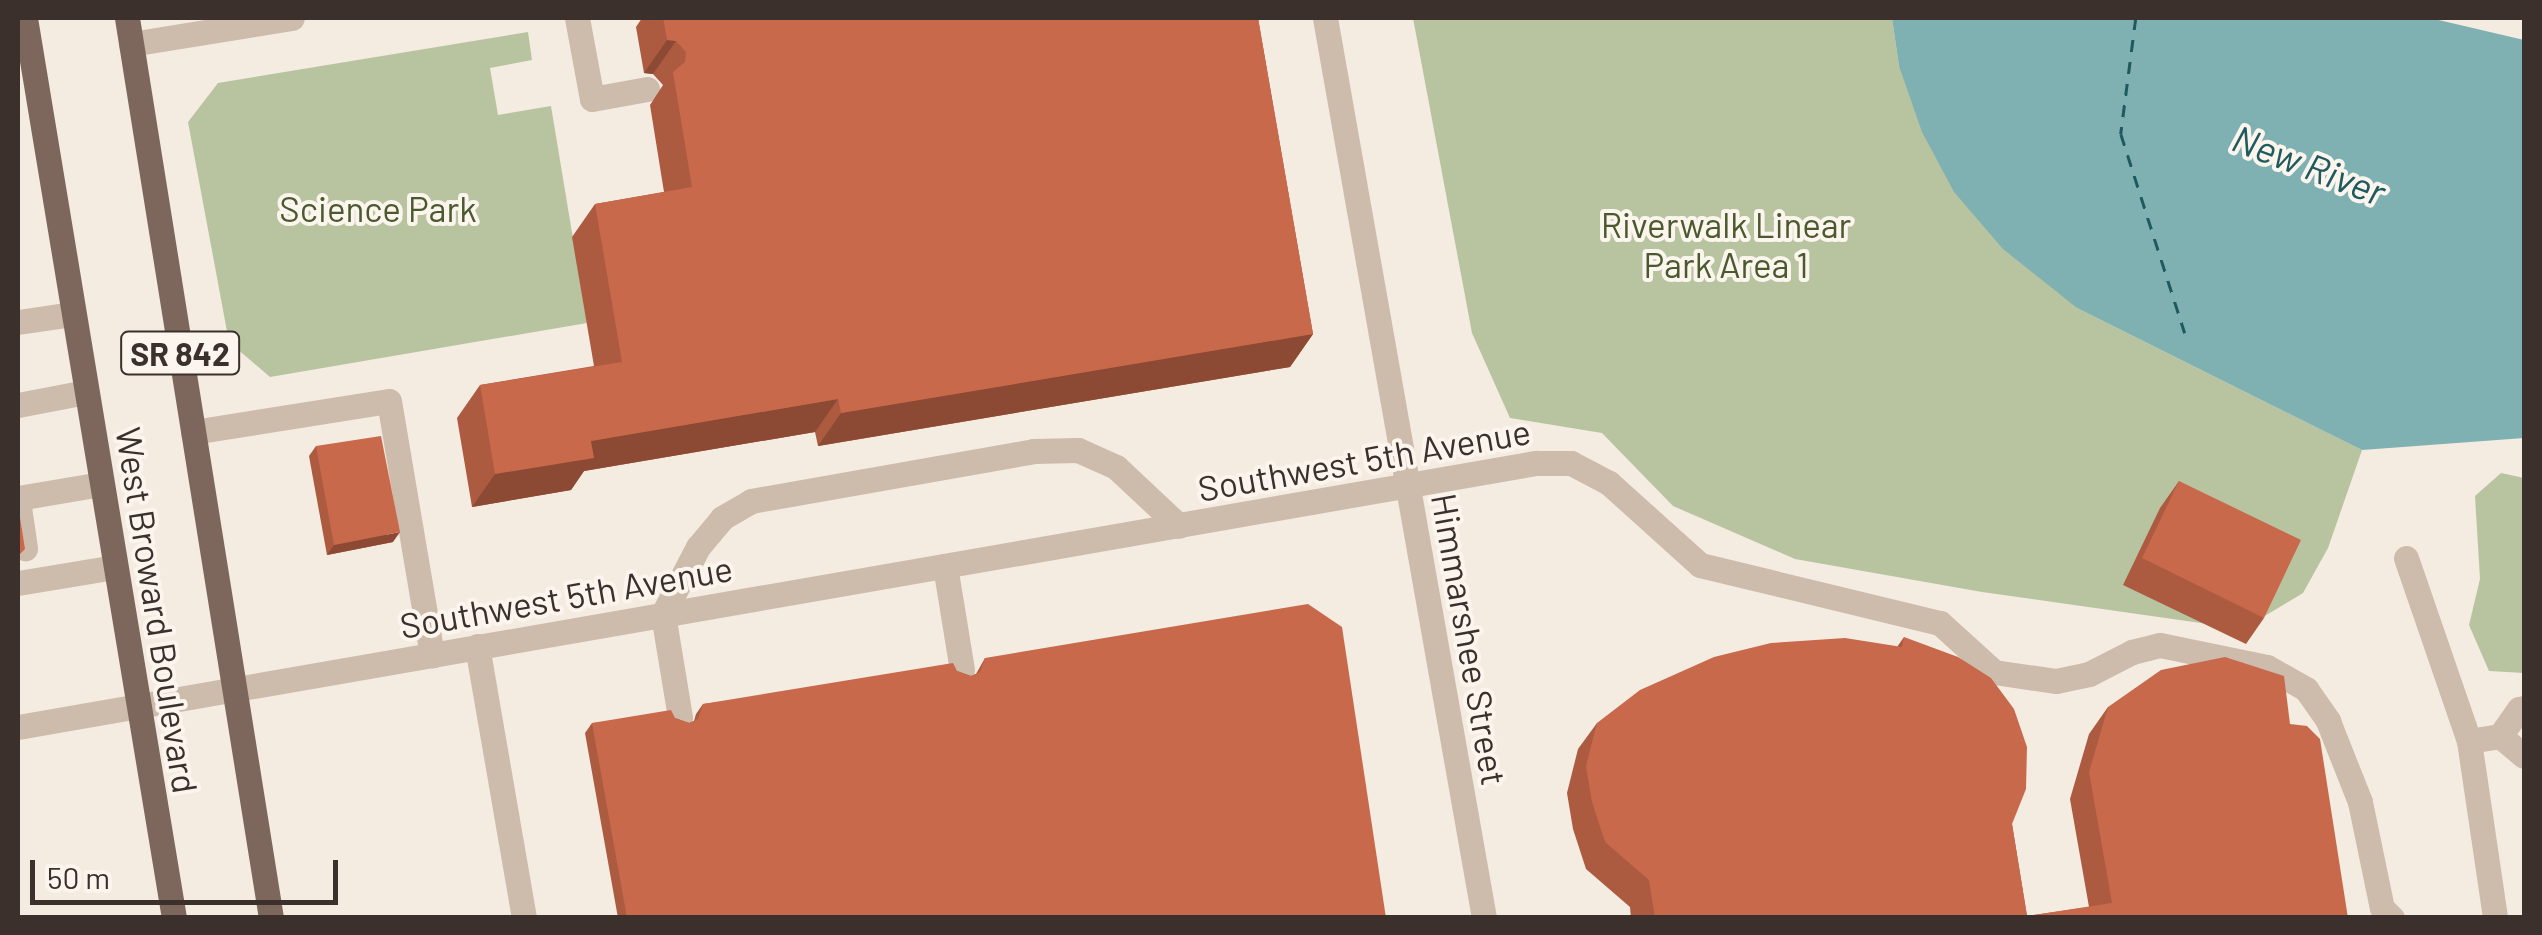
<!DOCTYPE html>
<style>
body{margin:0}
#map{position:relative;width:2542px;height:935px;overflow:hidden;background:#f4ebe1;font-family:Barlow,sans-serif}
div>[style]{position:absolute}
.green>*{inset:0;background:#b8c4a0}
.water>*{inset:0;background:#7fb0b2}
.ferry>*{height:2.5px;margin-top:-1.25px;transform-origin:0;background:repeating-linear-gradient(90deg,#1f5a5e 0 12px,transparent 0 22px)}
.minor>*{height:25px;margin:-12.5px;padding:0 12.5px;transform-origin:12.5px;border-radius:12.5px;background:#cdbbac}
.major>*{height:25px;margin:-12.5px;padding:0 12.5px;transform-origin:12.5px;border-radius:12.5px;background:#7d675c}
.wall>*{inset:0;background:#ac5a40}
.shaded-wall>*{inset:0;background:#8c4a34}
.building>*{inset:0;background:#c8694b}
span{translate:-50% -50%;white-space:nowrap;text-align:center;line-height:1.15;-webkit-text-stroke:8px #fbf5ee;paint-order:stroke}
.shield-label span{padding:2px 8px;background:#fbf5ee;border:2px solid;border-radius:8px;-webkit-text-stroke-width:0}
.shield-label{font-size:32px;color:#3b302b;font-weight:700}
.park-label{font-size:35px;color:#4a5a2e}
.street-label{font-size:35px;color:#3b302b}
.water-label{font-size:38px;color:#1f5a5e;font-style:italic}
.frame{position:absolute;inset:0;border:20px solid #3b302b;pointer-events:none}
.scale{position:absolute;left:30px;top:860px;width:308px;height:45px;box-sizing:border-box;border:5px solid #3b302b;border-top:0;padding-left:12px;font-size:30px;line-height:35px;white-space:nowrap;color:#3b302b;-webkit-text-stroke:8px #fbf5ee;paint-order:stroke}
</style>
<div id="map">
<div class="green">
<i style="clip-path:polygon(1413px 18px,1892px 18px,1899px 66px,2077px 308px,2362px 450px,2328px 548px,2303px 593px,2243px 629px,1982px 592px,1795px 559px,1673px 506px,1602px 433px,1510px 418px,1472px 333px)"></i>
<i style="clip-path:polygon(528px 32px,532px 60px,490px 68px,498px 115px,551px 106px,587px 323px,270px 377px,229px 342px,188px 122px,218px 83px)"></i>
<i style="clip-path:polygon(2501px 473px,2524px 478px,2524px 673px,2489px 671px,2469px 625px,2480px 579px,2475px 496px)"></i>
</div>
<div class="water">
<i style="clip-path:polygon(1892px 18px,2430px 18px,2524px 40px,2524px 438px,2362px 450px,2077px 308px,2003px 249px,1954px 192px,1922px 132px,1899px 66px)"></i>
</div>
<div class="ferry">
<i style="left:2136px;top:18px;width:117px;rotate:97.4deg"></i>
<i style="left:2121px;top:134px;width:209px;rotate:72.2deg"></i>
</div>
<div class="minor">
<i style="left:577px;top:18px;width:82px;rotate:79.5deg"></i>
<i style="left:592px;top:99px;width:56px;rotate:-10.3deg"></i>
<i style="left:1325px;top:18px;width:914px;rotate:79.98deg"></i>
<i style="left:131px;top:44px;width:163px;rotate:-9.2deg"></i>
<i style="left:18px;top:322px;width:56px;rotate:-8.3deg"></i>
<i style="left:18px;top:405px;width:69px;rotate:-10.8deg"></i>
<i style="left:193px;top:432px;width:198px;rotate:-9deg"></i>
<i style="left:389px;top:401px;width:258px;rotate:80.4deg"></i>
<i style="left:18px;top:498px;width:84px;rotate:-9.6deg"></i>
<i style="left:18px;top:500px;width:49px;rotate:81.7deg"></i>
<i style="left:2406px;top:558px;width:194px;rotate:71deg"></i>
<i style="left:2469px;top:741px;width:179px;rotate:81.6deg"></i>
<i style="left:945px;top:566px;width:105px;rotate:80.7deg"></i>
<i style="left:18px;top:583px;width:98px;rotate:-9.4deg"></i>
<i style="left:477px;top:646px;width:276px;rotate:80.2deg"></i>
<i style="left:680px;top:717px;width:104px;rotate:-99.4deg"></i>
<i style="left:663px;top:614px;width:76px;rotate:-62.4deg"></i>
<i style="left:698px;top:547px;width:38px;rotate:-50deg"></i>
<i style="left:722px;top:518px;width:34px;rotate:-30deg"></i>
<i style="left:751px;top:501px;width:287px;rotate:-10deg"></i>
<i style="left:1034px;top:451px;width:44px;rotate:-1.3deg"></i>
<i style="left:1078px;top:450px;width:42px;rotate:24.1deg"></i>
<i style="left:1116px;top:467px;width:86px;rotate:43.1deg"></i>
<i style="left:18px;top:727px;width:1541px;rotate:-9.87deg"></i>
<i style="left:1536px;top:463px;width:35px"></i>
<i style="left:1571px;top:463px;width:43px;rotate:27.8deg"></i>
<i style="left:1609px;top:483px;width:122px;rotate:42deg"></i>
<i style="left:1700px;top:565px;width:247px;rotate:13.6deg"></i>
<i style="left:1940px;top:623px;width:73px;rotate:42.2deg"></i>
<i style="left:1994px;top:672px;width:63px;rotate:8.3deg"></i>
<i style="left:2056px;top:681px;width:34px;rotate:-12deg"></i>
<i style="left:2089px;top:674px;width:48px;rotate:-27.1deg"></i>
<i style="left:2132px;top:652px;width:29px;rotate:-14deg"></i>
<i style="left:2160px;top:645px;width:109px;rotate:11.6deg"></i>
<i style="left:2267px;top:667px;width:45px;rotate:29.4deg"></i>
<i style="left:2306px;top:689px;width:39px;rotate:55deg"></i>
<i style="left:2328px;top:721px;width:87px;rotate:68.4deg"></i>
<i style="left:2360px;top:802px;width:108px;rotate:78.3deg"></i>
<i style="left:2382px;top:908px;width:14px;rotate:45deg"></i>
<i style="left:2500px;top:736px;width:31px;rotate:40deg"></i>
<i style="left:2469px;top:741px;width:31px;rotate:-9deg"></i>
<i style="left:2500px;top:736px;width:33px;rotate:-55deg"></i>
<i style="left:2519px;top:709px;width:5px;rotate:-11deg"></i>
</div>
<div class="major">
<i style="left:25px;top:18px;width:912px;rotate:80.6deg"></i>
<i style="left:127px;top:18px;width:911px;rotate:80.91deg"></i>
</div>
<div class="wall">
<i style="clip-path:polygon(642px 18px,1258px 18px,1313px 334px,1290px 367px,818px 446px,815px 432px,584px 471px,571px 490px,472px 507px,457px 418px,480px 385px,594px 366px,572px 237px,595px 204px,664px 192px,650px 105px,663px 85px,653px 74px,644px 73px,636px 27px)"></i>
<i style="clip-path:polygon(316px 446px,393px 542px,327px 555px,309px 456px)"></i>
<i style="clip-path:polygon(2179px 481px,2264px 618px,2246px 644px,2123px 585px,2160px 508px)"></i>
<i style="clip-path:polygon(1904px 637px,2012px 824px,2027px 916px,2089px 907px,2070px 799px,2089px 734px,2108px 707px,2290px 724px,2348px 918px,1631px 918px,1630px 907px,1586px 869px,1573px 829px,1567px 793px,1578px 749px,1597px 723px,1897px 647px)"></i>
<i style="clip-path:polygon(985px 658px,1386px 918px,618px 918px,585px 733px,592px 723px,675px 718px,689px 723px,694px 721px,696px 714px,703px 704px,957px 671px,971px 676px,976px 674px)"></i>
</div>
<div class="shaded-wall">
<i style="clip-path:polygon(667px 40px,676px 41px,653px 74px,644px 73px)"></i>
<i style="clip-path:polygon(1313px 334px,1290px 367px,818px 446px,841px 413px)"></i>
<i style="clip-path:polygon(838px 399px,815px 432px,584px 471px,571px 490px,472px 507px,495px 474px,591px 441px)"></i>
<i style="clip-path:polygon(400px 532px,393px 542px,327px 555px,334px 545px)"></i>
</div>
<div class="building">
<i style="clip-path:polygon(663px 18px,1258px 18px,1313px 334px,841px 413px,838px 399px,591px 441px,594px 458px,495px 474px,480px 385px,622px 362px,595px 204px,692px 187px,673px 72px,685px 62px,686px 52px,676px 41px,667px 40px)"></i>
<i style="clip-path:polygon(381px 436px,400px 532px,334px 545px,316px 446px)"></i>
<i style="clip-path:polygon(2179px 481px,2301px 540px,2264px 618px,2142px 558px)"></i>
<i style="clip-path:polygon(18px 505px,25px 549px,18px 556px)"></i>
<i style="clip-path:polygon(1308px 604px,1342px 627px,1386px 918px,627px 918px,592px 723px,671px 710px,675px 718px,689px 723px,698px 719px,703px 704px,953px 663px,957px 671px,971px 676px,980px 672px,985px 658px)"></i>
<i style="clip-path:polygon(1904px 637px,1958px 657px,1991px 678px,2014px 709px,2027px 747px,2026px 789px,2012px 824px,2027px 916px,2112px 903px,2089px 772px,2108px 707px,2161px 670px,2225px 657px,2284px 676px,2290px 724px,2307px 726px,2320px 739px,2348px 918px,1655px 918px,1649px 880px,1605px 842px,1592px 802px,1586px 766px,1597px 723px,1640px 690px,1714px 657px,1771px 643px,1845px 638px,1902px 647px)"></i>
</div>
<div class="shield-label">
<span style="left:180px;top:353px">SR 842</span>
</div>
<div class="park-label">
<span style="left:378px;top:208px">Science Park</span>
<span style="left:1726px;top:244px">Riverwalk Linear<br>Park Area 1</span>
</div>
<div class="street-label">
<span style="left:1364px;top:459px;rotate:-10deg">Southwest 5th Avenue</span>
<span style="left:566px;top:596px;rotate:-10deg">Southwest 5th Avenue</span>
<span style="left:158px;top:610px;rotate:81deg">West Broward Boulevard</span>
<span style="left:1470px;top:639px;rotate:80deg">Himmarshee Street</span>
</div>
<div class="water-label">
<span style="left:2309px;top:165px;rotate:21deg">New River</span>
</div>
<div class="frame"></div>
<div class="scale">50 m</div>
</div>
